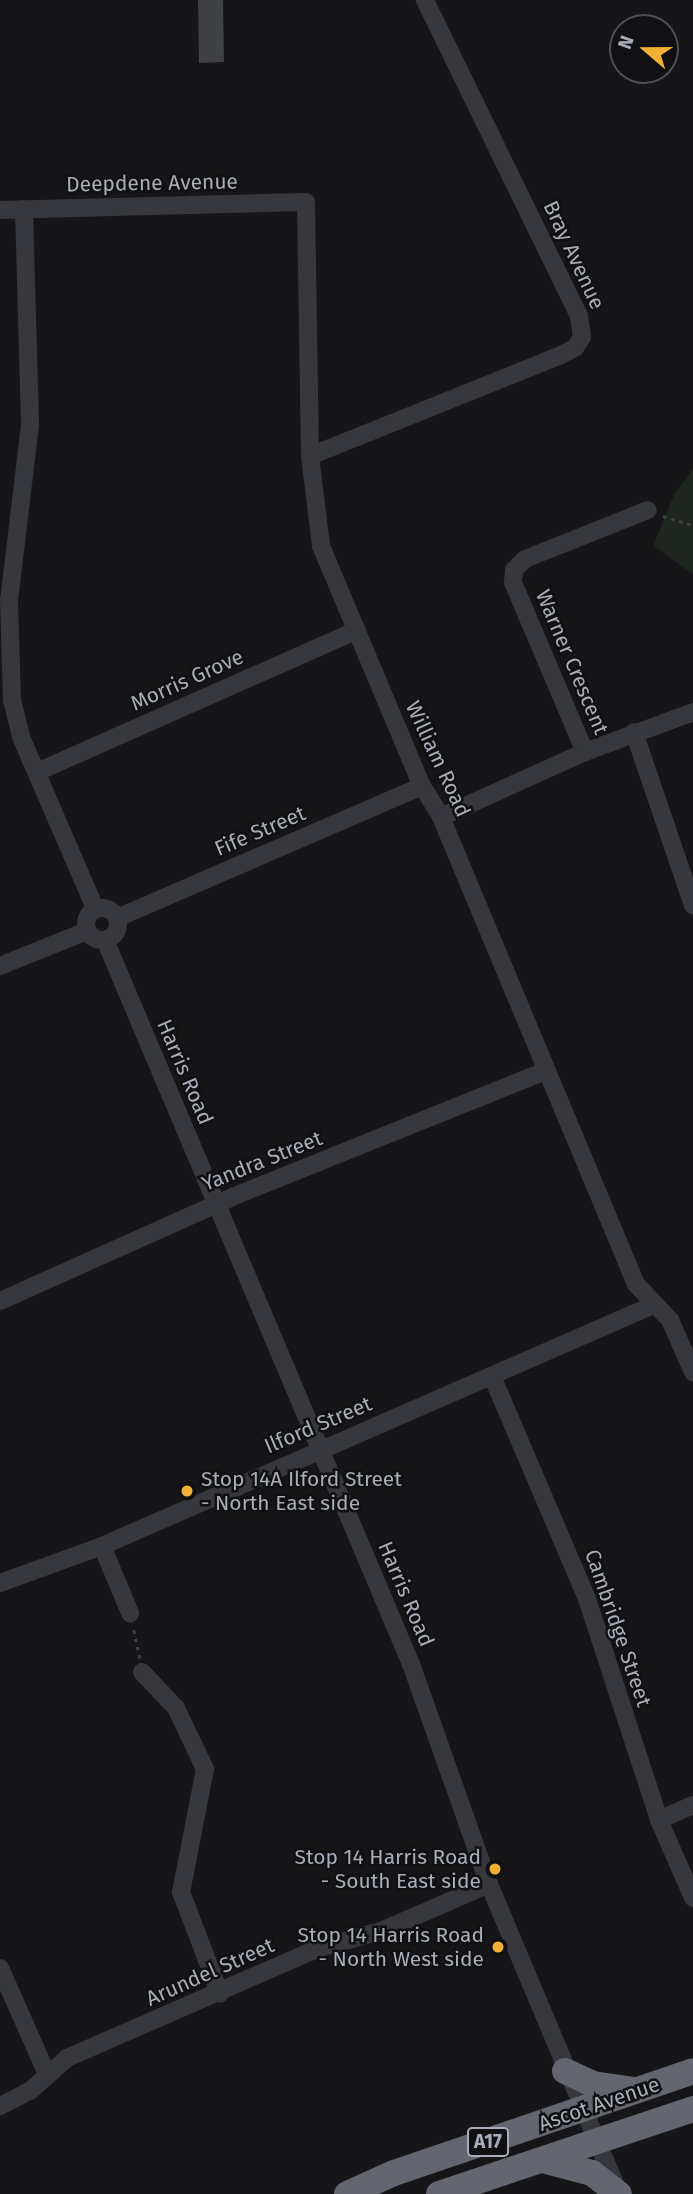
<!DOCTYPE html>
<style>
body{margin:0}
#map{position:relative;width:693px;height:2194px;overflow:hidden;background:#161618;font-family:"Fira Sans",sans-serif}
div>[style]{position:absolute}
.green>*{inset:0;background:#1e261f}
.building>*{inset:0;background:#404145}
.path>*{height:2.5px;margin-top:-1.25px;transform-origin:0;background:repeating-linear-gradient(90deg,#3d3f44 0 3.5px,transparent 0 8.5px)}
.minor>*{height:18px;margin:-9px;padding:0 9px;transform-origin:9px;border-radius:9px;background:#37383d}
.minor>.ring{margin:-9px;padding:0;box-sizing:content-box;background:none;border:18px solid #37383d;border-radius:50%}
.highway>*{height:26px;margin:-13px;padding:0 13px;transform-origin:13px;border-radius:13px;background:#63666e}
.dots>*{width:19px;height:19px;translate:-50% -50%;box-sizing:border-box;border:4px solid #111113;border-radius:50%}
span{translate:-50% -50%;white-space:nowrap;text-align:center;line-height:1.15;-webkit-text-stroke:5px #111113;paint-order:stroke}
.shield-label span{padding:2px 5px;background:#111113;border:2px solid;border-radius:5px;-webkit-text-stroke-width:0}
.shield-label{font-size:19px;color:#a8adb8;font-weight:700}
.street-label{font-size:21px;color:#a8adb8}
.poi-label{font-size:21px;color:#a8adb8}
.left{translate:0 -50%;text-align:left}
.right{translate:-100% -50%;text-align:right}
.north{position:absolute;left:609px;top:14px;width:70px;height:70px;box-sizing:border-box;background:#111113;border:2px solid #4d4f55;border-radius:50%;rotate:290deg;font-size:19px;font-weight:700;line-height:28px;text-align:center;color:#a8adb8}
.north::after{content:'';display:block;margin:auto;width:24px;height:32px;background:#f2b134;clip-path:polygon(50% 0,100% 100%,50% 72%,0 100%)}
</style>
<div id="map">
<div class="green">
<i style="clip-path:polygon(693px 468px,693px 574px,653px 546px,674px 495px)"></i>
</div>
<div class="building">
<i style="clip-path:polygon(198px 0,223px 0,224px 62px,199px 63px)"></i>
</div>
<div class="path">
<i style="left:663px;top:516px;width:31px;rotate:17deg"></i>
<i style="left:134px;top:1630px;width:29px;rotate:78deg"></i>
</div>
<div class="minor">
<i style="left:24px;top:209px;width:216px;rotate:88.4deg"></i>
<i style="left:30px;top:425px;width:176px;rotate:96.8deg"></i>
<i style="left:9px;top:600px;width:100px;rotate:88.3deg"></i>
<i style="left:12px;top:700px;width:38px;rotate:76deg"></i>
<i style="left:21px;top:737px;width:186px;rotate:66.6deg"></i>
<i style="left:0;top:210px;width:306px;rotate:-1.5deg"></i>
<i style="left:306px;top:202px;width:254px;rotate:89.1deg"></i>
<i style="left:310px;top:456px;width:91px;rotate:83deg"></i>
<i style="left:321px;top:546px;width:260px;rotate:67.2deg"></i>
<i style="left:422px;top:786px;width:36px;rotate:58deg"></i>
<i style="left:441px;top:817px;width:506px;rotate:67.34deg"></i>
<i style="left:636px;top:1284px;width:50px;rotate:46.6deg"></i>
<i style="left:670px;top:1320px;width:57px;rotate:66.1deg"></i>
<i style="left:310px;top:456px;width:271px;rotate:-21.9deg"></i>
<i style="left:561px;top:355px;width:16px;rotate:-27deg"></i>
<i style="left:575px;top:348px;width:13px;rotate:-58deg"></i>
<i style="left:582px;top:337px;width:21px;rotate:-98deg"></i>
<i style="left:579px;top:316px;width:352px;rotate:-116deg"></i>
<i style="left:634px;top:732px;width:183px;rotate:71.2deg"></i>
<i style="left:585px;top:752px;width:185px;rotate:-113deg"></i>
<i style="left:513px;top:582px;width:12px;rotate:-85deg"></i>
<i style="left:514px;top:570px;width:16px;rotate:-45deg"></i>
<i style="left:525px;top:559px;width:132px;rotate:-21.7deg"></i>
<i style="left:37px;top:772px;width:350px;rotate:-23.9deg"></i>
<i style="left:441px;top:817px;width:158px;rotate:-24.3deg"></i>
<i style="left:585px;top:752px;width:115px;rotate:-20.3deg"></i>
<i class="ring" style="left:86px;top:908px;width:14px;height:14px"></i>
<i style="left:117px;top:918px;width:332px;rotate:-23.4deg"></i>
<i style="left:105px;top:940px;width:786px;rotate:67.09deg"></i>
<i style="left:411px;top:1664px;width:233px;rotate:70.5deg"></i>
<i style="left:489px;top:1884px;width:331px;rotate:67.2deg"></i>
<i style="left:0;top:966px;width:94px;rotate:-21.9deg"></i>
<i style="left:0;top:1301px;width:254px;rotate:-24.1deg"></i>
<i style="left:232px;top:1197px;width:338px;rotate:-21.9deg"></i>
<i style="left:492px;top:1376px;width:239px;rotate:66.9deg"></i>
<i style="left:586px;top:1596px;width:236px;rotate:71.9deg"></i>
<i style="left:659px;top:1820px;width:85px;rotate:66.4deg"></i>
<i style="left:102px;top:1546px;width:73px;rotate:67.3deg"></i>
<i style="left:0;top:1583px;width:109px;rotate:-19.9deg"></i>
<i style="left:102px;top:1546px;width:601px;rotate:-23.62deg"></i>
<i style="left:142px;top:1672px;width:50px;rotate:46.6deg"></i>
<i style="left:176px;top:1708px;width:68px;rotate:64.6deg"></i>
<i style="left:205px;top:1769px;width:125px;rotate:101deg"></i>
<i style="left:181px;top:1892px;width:109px;rotate:69.1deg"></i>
<i style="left:659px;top:1820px;width:37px;rotate:-24deg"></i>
<i style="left:0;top:1968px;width:116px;rotate:66.1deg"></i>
<i style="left:0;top:2106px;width:34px;rotate:-27deg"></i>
<i style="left:30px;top:2091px;width:50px;rotate:-41.7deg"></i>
<i style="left:67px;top:2058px;width:275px;rotate:-23.6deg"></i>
<i style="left:319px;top:1948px;width:64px;rotate:-15.3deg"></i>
<i style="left:381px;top:1931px;width:118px;rotate:-23.5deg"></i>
</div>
<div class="highway">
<i style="left:565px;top:2071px;width:31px;rotate:25deg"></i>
<i style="left:593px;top:2084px;width:40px;rotate:8.5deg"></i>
<i style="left:546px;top:2161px;width:48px;rotate:14.6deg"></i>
<i style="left:592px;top:2173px;width:34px;rotate:38deg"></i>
<i style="left:347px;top:2194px;width:51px;rotate:-24.1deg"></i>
<i style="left:394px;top:2173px;width:316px;rotate:-18.8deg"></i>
<i style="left:439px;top:2194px;width:268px;rotate:-18.5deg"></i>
</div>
<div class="dots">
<i style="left:187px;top:1491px;background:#f2b134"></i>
<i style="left:495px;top:1869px;background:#f2b134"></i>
<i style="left:498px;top:1947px;background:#f2b134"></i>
</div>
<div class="shield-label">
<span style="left:488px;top:2142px">A17</span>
</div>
<div class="street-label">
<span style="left:152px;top:183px;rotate:-1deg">Deepdene Avenue</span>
<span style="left:574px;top:255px;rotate:65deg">Bray Avenue</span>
<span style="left:572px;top:662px;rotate:67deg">Warner Crescent</span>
<span style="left:187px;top:680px;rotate:-24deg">Morris Grove</span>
<span style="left:438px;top:759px;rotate:65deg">William Road</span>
<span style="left:260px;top:831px;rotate:-23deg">Fife Street</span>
<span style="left:185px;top:1072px;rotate:67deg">Harris Road</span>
<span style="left:262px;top:1161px;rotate:-22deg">Yandra Street</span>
<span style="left:318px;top:1425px;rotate:-23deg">Ilford Street</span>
<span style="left:406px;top:1594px;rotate:67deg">Harris Road</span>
<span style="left:618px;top:1628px;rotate:71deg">Cambridge Street</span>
<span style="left:210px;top:1972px;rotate:-24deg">Arundel Street</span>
<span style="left:599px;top:2104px;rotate:-19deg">Ascot Avenue</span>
</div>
<div class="poi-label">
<span class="left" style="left:201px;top:1491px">Stop 14A Ilford Street<br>- North East side</span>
<span class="right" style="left:481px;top:1869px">Stop 14 Harris Road<br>- South East side</span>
<span class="right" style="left:484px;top:1947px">Stop 14 Harris Road<br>- North West side</span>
</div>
<div class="north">N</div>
</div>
